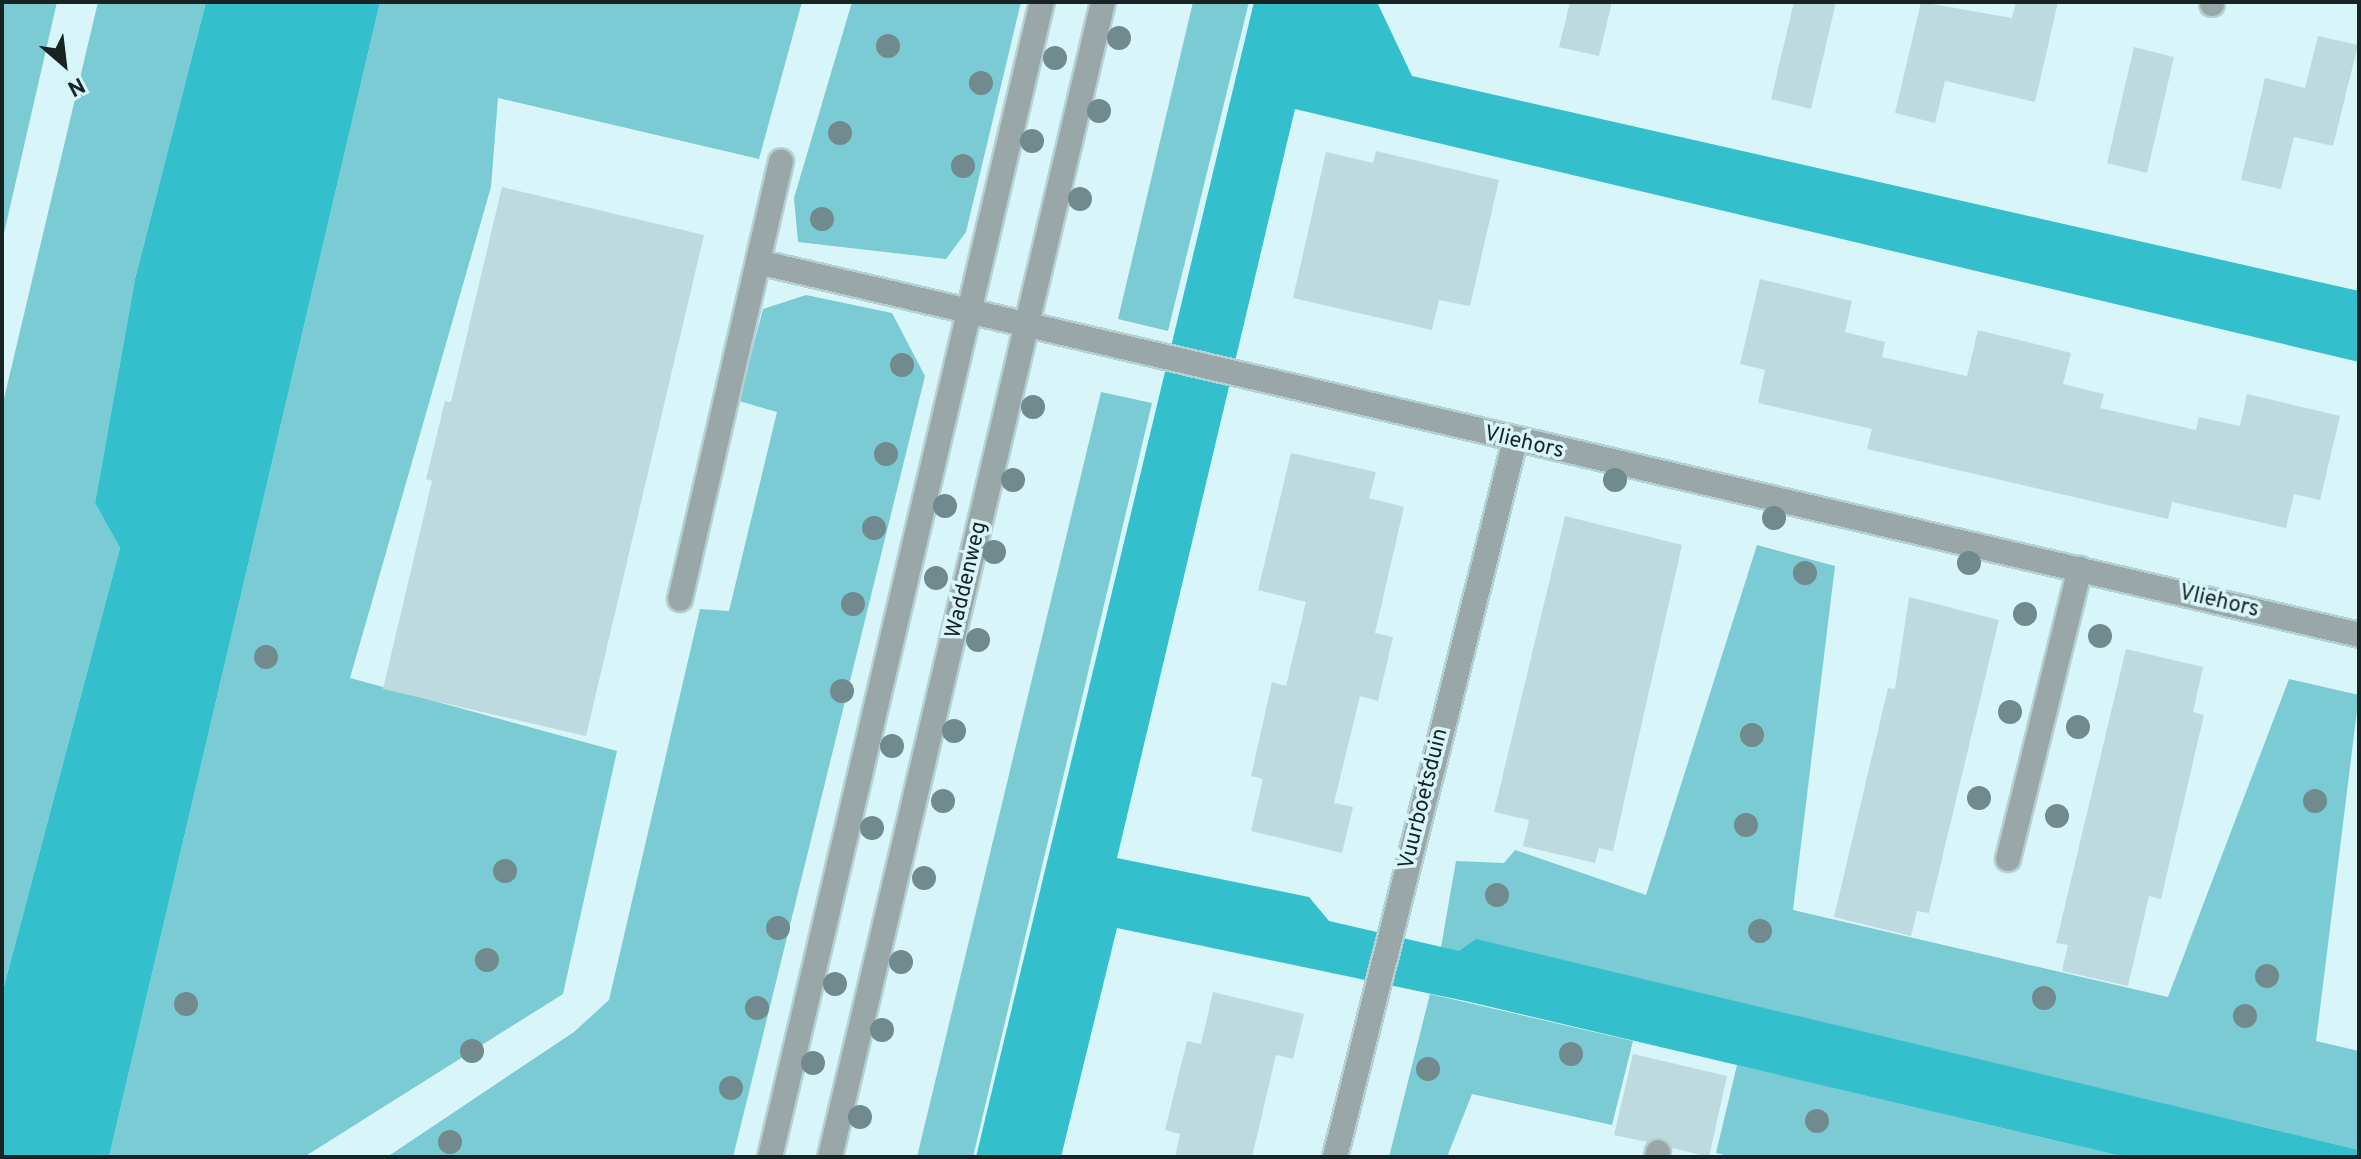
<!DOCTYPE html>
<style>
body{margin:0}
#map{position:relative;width:2361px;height:1159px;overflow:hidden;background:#d8f6f9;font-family:Overpass,sans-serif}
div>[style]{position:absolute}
.green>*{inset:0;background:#7bcbd4}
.water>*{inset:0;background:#34bfcd}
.building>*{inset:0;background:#bddbde}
.roads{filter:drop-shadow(2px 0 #b5d0d3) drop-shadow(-2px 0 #b5d0d3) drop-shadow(0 2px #b5d0d3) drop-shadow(0 -2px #b5d0d3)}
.minor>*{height:24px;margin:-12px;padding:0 12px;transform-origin:12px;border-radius:12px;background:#9aa7a8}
.trees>*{width:24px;height:24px;margin:-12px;border-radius:50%;background:#708a8d}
span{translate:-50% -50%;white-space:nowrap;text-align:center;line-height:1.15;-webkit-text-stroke:7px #d8f6f9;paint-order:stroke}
.street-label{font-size:22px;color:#182324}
.frame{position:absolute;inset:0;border:4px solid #182324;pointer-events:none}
.north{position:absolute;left:24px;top:24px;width:80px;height:80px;-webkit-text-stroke:6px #d8f6f9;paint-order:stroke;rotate:152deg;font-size:22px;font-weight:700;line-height:32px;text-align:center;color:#182324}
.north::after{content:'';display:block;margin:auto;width:28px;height:36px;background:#182324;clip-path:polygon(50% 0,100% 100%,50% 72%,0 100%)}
</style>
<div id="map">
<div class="green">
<i style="clip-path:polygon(2px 2px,57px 2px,2px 242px)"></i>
<i style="clip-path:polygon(98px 2px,206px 2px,135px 279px,95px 503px,120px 548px,2px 994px,2px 407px)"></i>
<i style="clip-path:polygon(380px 2px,802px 2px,759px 159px,498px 98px,491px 187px,350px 678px,617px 751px,563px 994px,304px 1157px,109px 1157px)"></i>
<i style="clip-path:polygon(852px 2px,1021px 2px,966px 232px,946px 259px,798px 242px,794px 198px)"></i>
<i style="clip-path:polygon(1193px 2px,1249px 2px,1168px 331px,1118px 319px)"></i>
<i style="clip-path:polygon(806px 295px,892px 313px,925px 376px,733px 1157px,387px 1157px,574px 1032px,609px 1000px,700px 609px,729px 611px,777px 412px,739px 401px,763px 309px)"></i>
<i style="clip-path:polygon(1101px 392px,1152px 403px,973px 1157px,917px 1157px)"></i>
<i style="clip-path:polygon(1757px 545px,1835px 566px,1793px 910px,2168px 997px,2289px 679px,2359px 695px,2316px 1041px,2359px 1051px,2359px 1150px,1476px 940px,1459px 952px,1441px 947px,1456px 861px,1504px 863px,1515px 850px,1646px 895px)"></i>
<i style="clip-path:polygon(1430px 994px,1633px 1041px,1612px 1125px,1472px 1094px,1447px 1157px,1389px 1157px)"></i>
<i style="clip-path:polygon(1737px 1065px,2125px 1157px,1732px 1157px,1716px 1153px)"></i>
</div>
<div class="water">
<i style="clip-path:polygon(206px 2px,380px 2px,109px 1157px,2px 1157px,2px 994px,120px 548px,95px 503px,135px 279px)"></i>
<i style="clip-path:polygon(1254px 2px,1377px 2px,1412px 76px,2359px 291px,2359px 362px,1295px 109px,1117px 858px,1309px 897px,1329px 921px,1459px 951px,1476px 939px,2359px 1150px,2359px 1157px,2125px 1157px,1470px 1002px,1117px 928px,1061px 1157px,976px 1157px)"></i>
</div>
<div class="building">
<i style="clip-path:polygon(1570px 2px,1612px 2px,1599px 56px,1559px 47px)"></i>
<i style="clip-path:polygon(1794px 2px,1836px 2px,1811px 109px,1771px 99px)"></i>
<i style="clip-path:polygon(1921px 2px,2012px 18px,2016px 2px,2058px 2px,2035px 102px,1945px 81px,1935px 123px,1895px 113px)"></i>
<i style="clip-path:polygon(2318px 36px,2358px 45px,2333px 146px,2294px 137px,2281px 189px,2241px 180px,2265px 78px,2305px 88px)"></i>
<i style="clip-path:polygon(2134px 47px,2174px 57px,2147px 173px,2107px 163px)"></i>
<i style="clip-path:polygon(1376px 151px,1499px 180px,1470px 306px,1439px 300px,1432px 330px,1293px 298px,1326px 152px,1373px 163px)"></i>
<i style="clip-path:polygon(502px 187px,704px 235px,586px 736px,383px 689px,432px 481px,426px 479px,445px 401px,451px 402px)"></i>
<i style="clip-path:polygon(1760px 279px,1852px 301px,1845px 332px,1885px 342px,1882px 357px,1967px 376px,1978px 330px,2071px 353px,2063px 384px,2104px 394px,2100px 408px,2196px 430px,2199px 417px,2240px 426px,2247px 394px,2340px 416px,2320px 500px,2294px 494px,2286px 528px,2172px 502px,2168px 519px,1867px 449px,1872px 429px,1758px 403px,1765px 370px,1740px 364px)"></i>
<i style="clip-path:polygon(1291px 453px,1376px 472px,1369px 498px,1404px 507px,1375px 633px,1393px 637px,1378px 701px,1360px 696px,1334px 803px,1353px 807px,1342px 853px,1251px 831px,1263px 779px,1251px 776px,1272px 682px,1286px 686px,1306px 602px,1258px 590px)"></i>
<i style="clip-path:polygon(1565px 516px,1682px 545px,1613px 851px,1599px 848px,1595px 863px,1523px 846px,1529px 820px,1494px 812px)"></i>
<i style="clip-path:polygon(1909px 597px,1999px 620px,1929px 913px,1917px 911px,1911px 936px,1834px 917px,1888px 688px,1895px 689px)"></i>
<i style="clip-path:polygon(2126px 649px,2203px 667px,2193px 712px,2204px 715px,2161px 899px,2149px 896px,2128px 986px,2062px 971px,2068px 945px,2056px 943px)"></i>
<i style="clip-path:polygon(1213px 992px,1304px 1014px,1293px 1059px,1276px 1055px,1252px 1157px,1175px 1157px,1180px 1134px,1165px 1130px,1187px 1041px,1201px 1044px)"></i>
<i style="clip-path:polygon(1633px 1054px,1727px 1076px,1709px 1157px,1672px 1148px,1662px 1138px,1647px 1142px,1614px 1135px)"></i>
</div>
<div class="roads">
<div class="minor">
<i style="left:2212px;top:4px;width:2px;rotate:-90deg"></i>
<i style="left:758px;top:262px;width:1644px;rotate:13.11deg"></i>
<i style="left:680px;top:599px;width:449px;rotate:-77deg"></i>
<i style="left:2008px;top:859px;width:299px;rotate:-76.1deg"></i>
<i style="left:770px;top:1157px;width:1187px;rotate:-76.75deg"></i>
<i style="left:830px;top:1157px;width:1187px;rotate:-76.7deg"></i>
<i style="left:1335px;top:1157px;width:738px;rotate:-75.89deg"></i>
<i style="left:1657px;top:1157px;width:5px;rotate:-79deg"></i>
</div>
</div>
<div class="trees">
<i style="left:1119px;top:38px"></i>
<i style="left:888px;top:46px"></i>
<i style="left:1055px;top:58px"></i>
<i style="left:981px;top:83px"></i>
<i style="left:1099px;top:111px"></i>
<i style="left:840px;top:133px"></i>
<i style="left:1032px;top:141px"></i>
<i style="left:963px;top:166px"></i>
<i style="left:1080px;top:199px"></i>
<i style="left:822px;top:219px"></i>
<i style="left:902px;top:365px"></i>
<i style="left:1033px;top:407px"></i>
<i style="left:886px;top:454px"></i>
<i style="left:1013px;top:480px"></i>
<i style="left:1615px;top:480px"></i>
<i style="left:945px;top:506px"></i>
<i style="left:1774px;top:518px"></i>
<i style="left:874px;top:528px"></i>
<i style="left:994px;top:552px"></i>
<i style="left:1969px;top:563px"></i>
<i style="left:1805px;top:573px"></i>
<i style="left:936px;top:578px"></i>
<i style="left:853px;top:604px"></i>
<i style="left:2025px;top:614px"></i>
<i style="left:2100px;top:636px"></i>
<i style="left:978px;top:640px"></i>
<i style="left:266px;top:657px"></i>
<i style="left:842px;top:691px"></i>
<i style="left:2010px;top:712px"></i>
<i style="left:2078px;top:727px"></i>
<i style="left:954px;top:731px"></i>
<i style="left:1752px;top:735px"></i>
<i style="left:892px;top:746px"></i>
<i style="left:1979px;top:798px"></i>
<i style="left:943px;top:801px"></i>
<i style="left:2315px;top:801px"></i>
<i style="left:2057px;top:816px"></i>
<i style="left:1746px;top:825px"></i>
<i style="left:872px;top:828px"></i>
<i style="left:505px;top:871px"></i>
<i style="left:924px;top:878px"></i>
<i style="left:1497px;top:895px"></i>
<i style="left:778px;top:928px"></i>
<i style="left:1760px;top:931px"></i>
<i style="left:487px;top:960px"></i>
<i style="left:901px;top:962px"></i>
<i style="left:2267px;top:976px"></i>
<i style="left:835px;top:984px"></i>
<i style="left:2044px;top:998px"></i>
<i style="left:186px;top:1004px"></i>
<i style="left:757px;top:1008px"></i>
<i style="left:2245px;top:1016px"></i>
<i style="left:882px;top:1030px"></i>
<i style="left:472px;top:1051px"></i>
<i style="left:1571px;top:1054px"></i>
<i style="left:813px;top:1063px"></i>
<i style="left:1428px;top:1069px"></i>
<i style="left:731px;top:1088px"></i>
<i style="left:860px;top:1117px"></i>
<i style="left:1817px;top:1121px"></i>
<i style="left:450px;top:1142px"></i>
</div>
<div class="street-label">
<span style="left:1524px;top:443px;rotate:13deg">Vliehors</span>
<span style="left:967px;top:580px;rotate:-77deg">Waddenweg</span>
<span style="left:2219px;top:602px;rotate:13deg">Vliehors</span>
<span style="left:1424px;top:799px;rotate:-76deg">Vuurboetsduin</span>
</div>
<div class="frame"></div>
<div class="north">N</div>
</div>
